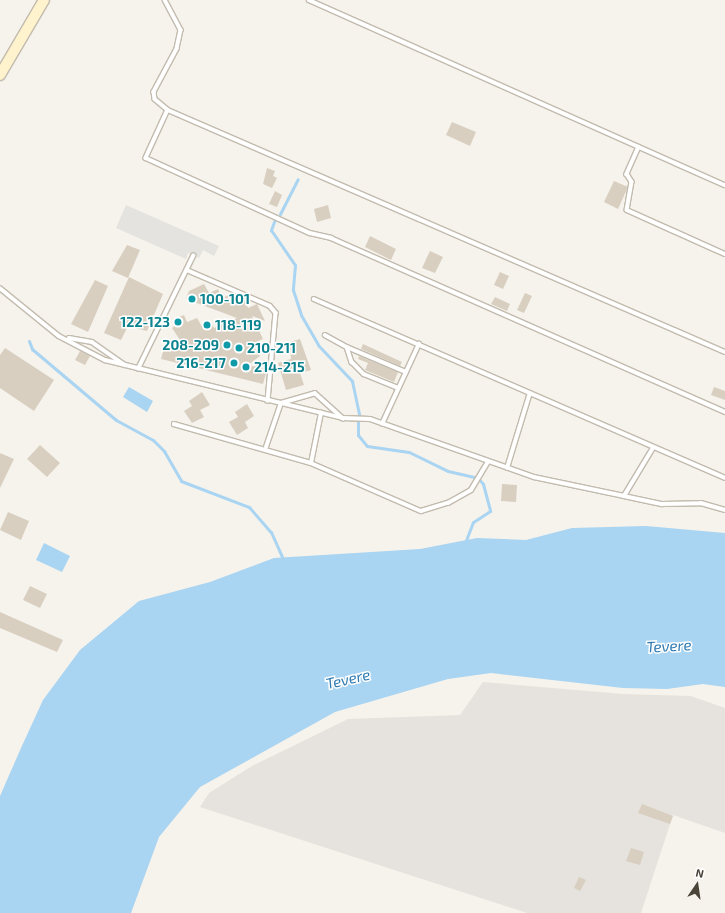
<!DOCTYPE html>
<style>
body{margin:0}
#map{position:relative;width:725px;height:913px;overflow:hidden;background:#f6f3ec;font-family:"Exo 2",sans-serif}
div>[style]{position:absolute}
.industrial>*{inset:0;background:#e6e2dd}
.parking>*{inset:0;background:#e5e3e0}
.water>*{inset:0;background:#a9d4f2}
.stream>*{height:3px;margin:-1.5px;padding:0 1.5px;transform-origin:1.5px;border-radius:1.5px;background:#a9d4f2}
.building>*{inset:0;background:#d8cfc1}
.roads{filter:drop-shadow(1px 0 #c2bbae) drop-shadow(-1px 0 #c2bbae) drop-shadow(0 1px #c2bbae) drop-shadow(0 -1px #c2bbae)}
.service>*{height:3.5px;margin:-1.75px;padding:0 1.75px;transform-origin:1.75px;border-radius:1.75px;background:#fff}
.secondary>*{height:10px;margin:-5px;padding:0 5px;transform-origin:5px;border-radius:5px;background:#fff3cd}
.dots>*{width:11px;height:11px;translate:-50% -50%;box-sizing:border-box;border:2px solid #fff;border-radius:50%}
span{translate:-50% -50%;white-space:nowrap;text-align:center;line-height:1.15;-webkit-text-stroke:3px #fff;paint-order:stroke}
.culture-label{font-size:14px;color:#0d838f;font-weight:700}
.left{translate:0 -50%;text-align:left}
.right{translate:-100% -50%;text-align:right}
.water-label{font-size:15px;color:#2e7ab2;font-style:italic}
.north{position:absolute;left:677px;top:865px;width:40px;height:40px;-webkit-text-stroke:3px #fff;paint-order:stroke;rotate:13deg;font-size:11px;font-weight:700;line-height:16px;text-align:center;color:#4b4439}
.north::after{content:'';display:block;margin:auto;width:14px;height:18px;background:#4b4439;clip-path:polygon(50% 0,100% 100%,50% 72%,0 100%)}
</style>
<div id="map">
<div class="industrial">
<i style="clip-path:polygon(483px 682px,623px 694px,691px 696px,725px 708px,725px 833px,673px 815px,641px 913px,527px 913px,200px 807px,209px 793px,252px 766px,348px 719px,460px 715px)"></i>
</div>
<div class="parking">
<i style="clip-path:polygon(126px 205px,219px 246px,214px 256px,203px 250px,199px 258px,188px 253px,186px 259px,116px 228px)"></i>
</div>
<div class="water">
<i style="clip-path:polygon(129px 387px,153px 401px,147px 412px,123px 397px)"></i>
<i style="clip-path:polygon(646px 526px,725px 533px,725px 687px,703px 684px,667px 689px,623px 688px,491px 673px,448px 679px,335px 712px,200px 787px,159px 837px,131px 913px,0 913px,0 796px,21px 748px,43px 700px,80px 650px,139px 601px,210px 582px,274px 558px,420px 549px,477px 538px,526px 540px,572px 528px)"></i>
<i style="clip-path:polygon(44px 543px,70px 556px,62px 572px,36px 560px)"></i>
</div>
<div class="stream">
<i style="left:280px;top:214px;width:39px;rotate:-63deg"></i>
<i style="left:275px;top:219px;width:12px;rotate:110deg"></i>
<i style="left:271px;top:230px;width:42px;rotate:55.6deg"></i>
<i style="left:295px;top:265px;width:25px;rotate:95deg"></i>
<i style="left:293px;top:290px;width:26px;rotate:72deg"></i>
<i style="left:301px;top:315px;width:34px;rotate:60deg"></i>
<i style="left:318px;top:345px;width:50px;rotate:46.6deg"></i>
<i style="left:352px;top:381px;width:34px;rotate:78deg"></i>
<i style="left:29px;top:341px;width:9px;rotate:69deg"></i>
<i style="left:32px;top:349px;width:110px;rotate:40.2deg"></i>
<i style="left:116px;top:420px;width:42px;rotate:28.4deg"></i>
<i style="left:153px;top:440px;width:16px;rotate:45deg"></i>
<i style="left:164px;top:451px;width:34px;rotate:60deg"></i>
<i style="left:181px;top:481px;width:73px;rotate:20.9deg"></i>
<i style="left:249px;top:507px;width:33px;rotate:49deg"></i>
<i style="left:271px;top:532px;width:27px;rotate:66deg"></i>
<i style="left:358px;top:421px;width:14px;rotate:90deg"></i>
<i style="left:358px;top:435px;width:14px;rotate:51deg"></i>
<i style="left:367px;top:446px;width:42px;rotate:8.1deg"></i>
<i style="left:409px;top:452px;width:43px;rotate:26deg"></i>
<i style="left:448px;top:471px;width:31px;rotate:13deg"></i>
<i style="left:478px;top:478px;width:8px;rotate:50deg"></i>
<i style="left:483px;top:484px;width:28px;rotate:75deg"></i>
<i style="left:490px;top:511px;width:20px;rotate:147deg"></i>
<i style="left:473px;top:522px;width:19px;rotate:111deg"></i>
</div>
<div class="building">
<i style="clip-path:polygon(452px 122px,476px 132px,470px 146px,446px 135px)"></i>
<i style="clip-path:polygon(267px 168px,275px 171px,273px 176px,277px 178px,272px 188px,263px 184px)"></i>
<i style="clip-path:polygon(614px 181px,628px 187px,618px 209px,604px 202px)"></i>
<i style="clip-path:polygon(275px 191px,282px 195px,277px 207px,269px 204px)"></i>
<i style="clip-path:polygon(328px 205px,331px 218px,317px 222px,314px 209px)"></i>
<i style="clip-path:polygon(370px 236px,396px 249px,391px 260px,365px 247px)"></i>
<i style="clip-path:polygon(127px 245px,140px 250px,128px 278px,112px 271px)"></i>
<i style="clip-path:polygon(430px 251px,443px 257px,435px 273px,422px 268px)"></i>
<i style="clip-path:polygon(500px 272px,509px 276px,503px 289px,494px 285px)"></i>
<i style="clip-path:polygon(129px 277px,163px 294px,147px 331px,128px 326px,121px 340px,104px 333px)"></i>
<i style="clip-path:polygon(95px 280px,108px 286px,88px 332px,71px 324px)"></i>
<i style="clip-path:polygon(204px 284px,209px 293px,218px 289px,222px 298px,231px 294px,235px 304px,244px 299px,248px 308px,257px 304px,265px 321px,252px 316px,263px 339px,252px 344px,260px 356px,248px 365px,267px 369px,263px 384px,161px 359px,165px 344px,186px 349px,172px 328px,176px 325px,174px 319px,184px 315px,187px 322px,197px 318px,201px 325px,211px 321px,214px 328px,237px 318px,186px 299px,189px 291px)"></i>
<i style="clip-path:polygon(525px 293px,532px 296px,524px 313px,517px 310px)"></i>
<i style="clip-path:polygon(495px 297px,510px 304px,507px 311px,491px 304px)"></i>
<i style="clip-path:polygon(300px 339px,311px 370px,300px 373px,304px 385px,286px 390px,278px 363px,291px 359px,290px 342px)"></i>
<i style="clip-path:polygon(363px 344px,402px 362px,400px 366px,361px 349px)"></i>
<i style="clip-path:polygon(5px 348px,54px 380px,34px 411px,0 388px,0 355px)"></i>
<i style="clip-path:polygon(80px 351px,90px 356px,85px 365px,75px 360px)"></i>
<i style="clip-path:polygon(359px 356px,398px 372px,394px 382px,365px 370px,368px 363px,358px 359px)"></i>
<i style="clip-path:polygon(714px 387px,725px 391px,725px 400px,711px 395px)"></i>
<i style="clip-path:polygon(202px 392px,210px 405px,200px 410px,204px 417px,192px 423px,184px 411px,192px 406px,189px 401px)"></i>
<i style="clip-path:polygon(247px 404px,254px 416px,245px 422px,248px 428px,237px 435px,229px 422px,238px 417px,235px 412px)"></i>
<i style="clip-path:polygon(40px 445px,60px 463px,47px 477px,27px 459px)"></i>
<i style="clip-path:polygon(0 453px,14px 459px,0 488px)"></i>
<i style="clip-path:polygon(502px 484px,517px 485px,516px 502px,501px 501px)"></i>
<i style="clip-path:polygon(8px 512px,29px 521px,21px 540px,0 530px)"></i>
<i style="clip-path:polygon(30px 586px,47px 594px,40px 608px,23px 600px)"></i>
<i style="clip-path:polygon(0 612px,63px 640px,57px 652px,0 628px)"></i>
<i style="clip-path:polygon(642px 804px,673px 816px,670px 824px,638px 813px)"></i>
<i style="clip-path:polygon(631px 848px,644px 852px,640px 865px,626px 861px)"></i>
<i style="clip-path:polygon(579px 877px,586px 880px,580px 891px,574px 888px)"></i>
</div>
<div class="roads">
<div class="service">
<i style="left:165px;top:0;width:34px;rotate:62deg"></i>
<i style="left:181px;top:30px;width:19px;rotate:102deg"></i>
<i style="left:177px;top:49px;width:49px;rotate:118.1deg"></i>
<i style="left:154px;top:92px;width:7px;rotate:82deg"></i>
<i style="left:155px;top:99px;width:17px;rotate:40deg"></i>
<i style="left:168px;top:110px;width:53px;rotate:114.6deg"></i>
<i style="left:146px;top:158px;width:180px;rotate:24.6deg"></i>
<i style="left:310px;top:233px;width:22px;rotate:13deg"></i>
<i style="left:331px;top:238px;width:431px;rotate:23.8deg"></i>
<i style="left:309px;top:0;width:455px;rotate:24deg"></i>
<i style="left:168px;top:110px;width:607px;rotate:23.48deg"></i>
<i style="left:639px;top:147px;width:30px;rotate:114deg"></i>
<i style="left:627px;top:174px;width:9px;rotate:58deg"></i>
<i style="left:632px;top:182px;width:28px;rotate:100deg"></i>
<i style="left:627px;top:210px;width:107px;rotate:24.2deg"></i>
<i style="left:187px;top:270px;width:90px;rotate:23.4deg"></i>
<i style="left:270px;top:306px;width:9px;rotate:49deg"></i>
<i style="left:276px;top:313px;width:88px;rotate:95.2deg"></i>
<i style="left:0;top:288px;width:76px;rotate:39.1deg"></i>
<i style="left:59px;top:336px;width:52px;rotate:27.6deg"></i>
<i style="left:105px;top:360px;width:245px;rotate:13.7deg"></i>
<i style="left:343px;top:418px;width:27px;rotate:2deg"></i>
<i style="left:370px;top:419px;width:174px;rotate:19.5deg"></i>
<i style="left:534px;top:477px;width:92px;rotate:11.9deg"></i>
<i style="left:624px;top:496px;width:56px;rotate:-58.9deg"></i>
<i style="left:314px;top:299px;width:448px;rotate:23.5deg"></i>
<i style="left:325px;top:335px;width:25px;rotate:29deg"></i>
<i style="left:347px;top:347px;width:16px;rotate:72deg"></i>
<i style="left:352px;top:362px;width:17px;rotate:45deg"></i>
<i style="left:364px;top:374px;width:37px;rotate:22deg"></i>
<i style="left:69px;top:338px;width:23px;rotate:10deg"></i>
<i style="left:92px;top:342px;width:40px;rotate:34.9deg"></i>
<i style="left:347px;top:347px;width:64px;rotate:23deg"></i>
<i style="left:138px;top:369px;width:126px;rotate:-64deg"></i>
<i style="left:174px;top:424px;width:142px;rotate:15.9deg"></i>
<i style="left:311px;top:463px;width:120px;rotate:23.6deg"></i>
<i style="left:421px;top:511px;width:28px;rotate:-17deg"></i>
<i style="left:448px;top:503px;width:26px;rotate:-29deg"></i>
<i style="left:471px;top:490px;width:33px;rotate:-59deg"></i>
<i style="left:382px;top:424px;width:88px;rotate:-65.2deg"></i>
<i style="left:266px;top:447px;width:46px;rotate:-71.2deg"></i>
<i style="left:281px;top:403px;width:35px;rotate:-16deg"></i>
<i style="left:315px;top:393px;width:38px;rotate:42deg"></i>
<i style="left:311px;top:463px;width:51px;rotate:-78.7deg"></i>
<i style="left:507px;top:468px;width:78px;rotate:-73deg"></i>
<i style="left:624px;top:496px;width:39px;rotate:12deg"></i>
<i style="left:662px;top:504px;width:39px;rotate:-1deg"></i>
<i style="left:701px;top:503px;width:25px;rotate:16deg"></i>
</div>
<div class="secondary">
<i style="left:0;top:75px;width:87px;rotate:-59.6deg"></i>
</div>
</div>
<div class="dots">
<i style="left:192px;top:299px;background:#0f9aa8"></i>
<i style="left:178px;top:322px;background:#0f9aa8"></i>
<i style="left:207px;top:325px;background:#0f9aa8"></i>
<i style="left:227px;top:345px;background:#0f9aa8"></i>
<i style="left:239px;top:348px;background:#0f9aa8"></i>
<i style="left:234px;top:363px;background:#0f9aa8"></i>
<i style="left:246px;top:367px;background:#0f9aa8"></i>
</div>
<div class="culture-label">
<span class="left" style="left:200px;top:299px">100-101</span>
<span class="right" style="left:170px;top:322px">122-123</span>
<span class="left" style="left:215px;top:325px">118-119</span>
<span class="right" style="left:219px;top:345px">208-209</span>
<span class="left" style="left:247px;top:348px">210-211</span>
<span class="right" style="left:226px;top:363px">216-217</span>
<span class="left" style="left:254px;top:367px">214-215</span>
</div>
<div class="water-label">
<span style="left:669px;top:646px;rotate:-3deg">Tevere</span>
<span style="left:348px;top:679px;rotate:-13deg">Tevere</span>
</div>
<div class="north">N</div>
</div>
